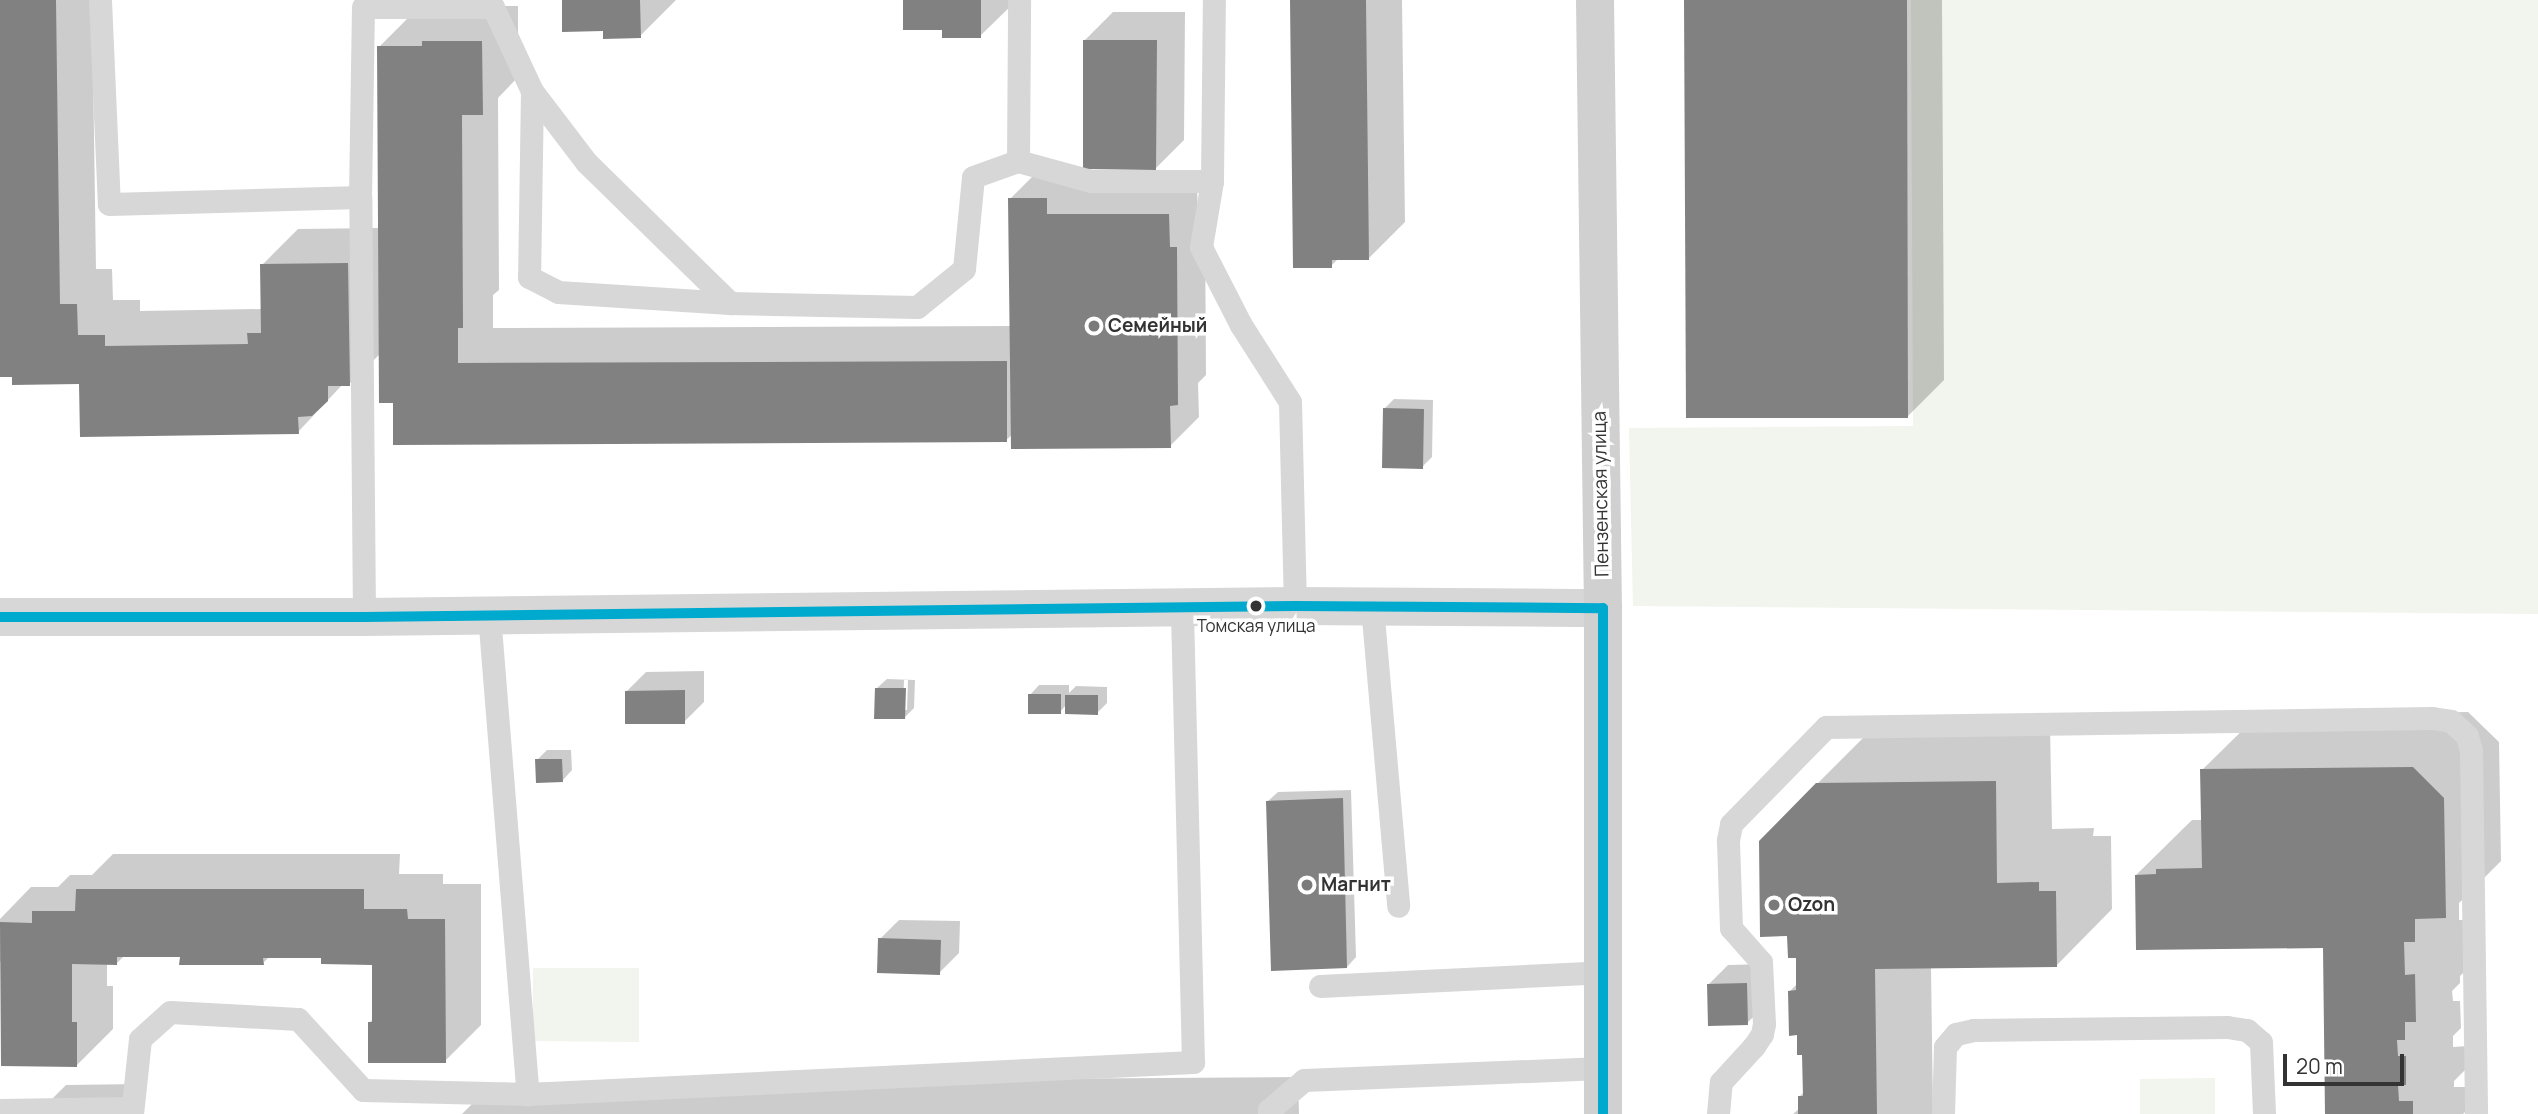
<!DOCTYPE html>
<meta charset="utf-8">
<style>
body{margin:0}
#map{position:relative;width:2538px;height:1114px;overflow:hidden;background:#fff;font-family:Manrope,sans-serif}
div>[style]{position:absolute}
.green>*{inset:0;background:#f1f5ed}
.shadow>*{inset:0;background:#0003}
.building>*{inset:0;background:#818181}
.lane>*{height:23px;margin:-11.5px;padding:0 11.5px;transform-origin:11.5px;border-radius:11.5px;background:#d7d7d7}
.street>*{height:38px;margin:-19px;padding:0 19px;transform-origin:19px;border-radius:19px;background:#d7d7d7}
.secondary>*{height:38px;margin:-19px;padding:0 19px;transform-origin:19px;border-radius:19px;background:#d0d0d0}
.bus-1>*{height:10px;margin:-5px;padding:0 5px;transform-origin:5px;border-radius:5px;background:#00a9ce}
.dots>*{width:19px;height:19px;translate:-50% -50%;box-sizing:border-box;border:4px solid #fff;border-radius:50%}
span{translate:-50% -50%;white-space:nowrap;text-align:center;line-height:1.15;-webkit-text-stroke:7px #fff;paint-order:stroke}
.bus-label{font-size:17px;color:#333}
.poi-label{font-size:19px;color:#333;font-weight:700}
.left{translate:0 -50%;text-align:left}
.street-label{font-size:19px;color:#333}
.scale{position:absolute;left:2283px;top:1054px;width:121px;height:32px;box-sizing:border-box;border:4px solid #333;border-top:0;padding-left:9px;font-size:21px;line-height:24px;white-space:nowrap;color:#333;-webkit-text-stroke:5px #fff;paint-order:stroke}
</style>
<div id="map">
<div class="green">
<i style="clip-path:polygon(1911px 0,2538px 0,2538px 614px,1633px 606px,1629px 428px,1913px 426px)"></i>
<i style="clip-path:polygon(533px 968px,639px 968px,639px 1042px,533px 1041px)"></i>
<i style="clip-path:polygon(2215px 1078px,2215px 1114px,2140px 1114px,2140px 1079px)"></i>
</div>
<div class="shadow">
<i style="clip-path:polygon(0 0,92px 0,96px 269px,112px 269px,113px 300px,140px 300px,140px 311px,262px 309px,262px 265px,298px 229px,380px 228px,379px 47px,415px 11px,460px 6px,518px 6px,518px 77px,498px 98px,499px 290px,493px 295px,493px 328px,1011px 326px,1010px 199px,1039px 170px,1197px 186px,1198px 219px,1205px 220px,1206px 375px,1198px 383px,1199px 417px,1170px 446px,1012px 435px,1006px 440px,394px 401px,381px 353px,349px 384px,343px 384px,298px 432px,81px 382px,0 375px)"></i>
<i style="clip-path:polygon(563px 0,676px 0,640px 36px,605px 29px)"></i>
<i style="clip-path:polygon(904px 0,1017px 0,980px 36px,944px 28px)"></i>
<i style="clip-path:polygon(1292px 0,1402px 0,1405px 222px,1369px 258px,1339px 258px,1331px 266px)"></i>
<i style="clip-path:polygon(1686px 0,1942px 0,1944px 380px,1908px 416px)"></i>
<i style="clip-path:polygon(1113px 12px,1185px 12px,1184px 140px,1156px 168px,1085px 40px)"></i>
<i style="clip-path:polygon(1394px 399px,1433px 400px,1432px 457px,1422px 467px,1385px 408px)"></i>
<i style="clip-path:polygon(704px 671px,704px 702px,684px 722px,627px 691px,646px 672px)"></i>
<i style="clip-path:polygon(evenodd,887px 679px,915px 680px,914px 708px,904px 718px,877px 688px,887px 679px,904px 680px,908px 680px,907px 710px,903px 710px,904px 680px)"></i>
<i style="clip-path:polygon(1039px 685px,1069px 685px,1069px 693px,1076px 686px,1107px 687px,1107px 703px,1097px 713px,1066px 705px,1060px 712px,1030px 695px)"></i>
<i style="clip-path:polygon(2468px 712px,2499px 742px,2501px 861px,2459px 903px,2459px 920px,2470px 920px,2471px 965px,2460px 976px,2460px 983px,2452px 991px,2453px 1001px,2460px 1001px,2461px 1028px,2453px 1036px,2453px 1047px,2468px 1046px,2468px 1067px,2454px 1081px,2454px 1087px,2468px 1087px,2468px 1109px,2463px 1114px,2327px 1114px,2325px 946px,2136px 875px,2192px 820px,2203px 820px,2202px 770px,2258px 715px)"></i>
<i style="clip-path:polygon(2050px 726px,2052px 829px,2094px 828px,2093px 836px,2111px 836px,2112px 909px,2057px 965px,1931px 966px,1933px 1114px,1793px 1114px,1800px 1108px,1799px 1097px,1804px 1092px,1804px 1054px,1790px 991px,1798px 983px,1817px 784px,1873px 728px)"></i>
<i style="clip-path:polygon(547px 750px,571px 750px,572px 770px,563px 780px,537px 760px)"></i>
<i style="clip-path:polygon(1351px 790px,1356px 957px,1347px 967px,1268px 801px,1278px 792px)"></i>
<i style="clip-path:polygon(113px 854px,400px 854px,399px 874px,443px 874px,443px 884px,481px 884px,481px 1025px,445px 1061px,370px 1022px,374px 1018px,374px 963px,322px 956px,269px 957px,263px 963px,182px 955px,124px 956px,117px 963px,107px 963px,107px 986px,113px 986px,113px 1029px,77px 1065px,0 961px,0 919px,31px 887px,58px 887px,70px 875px,92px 875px)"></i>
<i style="clip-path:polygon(899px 920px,960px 921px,959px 953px,939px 973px,880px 939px)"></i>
<i style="clip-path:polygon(1766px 964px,1767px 1004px,1747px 1023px,1709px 984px,1728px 965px)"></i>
<i style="clip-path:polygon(1298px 1077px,1299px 1114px,462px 1114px,493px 1083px)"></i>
<i style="clip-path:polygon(141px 1084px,141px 1114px,37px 1114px,66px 1085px)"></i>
</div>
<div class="building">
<i style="clip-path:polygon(0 0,56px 0,60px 304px,77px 304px,78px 335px,105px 335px,105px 346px,248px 344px,247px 333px,261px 333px,260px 264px,348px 263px,350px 386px,328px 386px,328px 401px,312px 416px,298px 417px,299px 434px,80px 437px,79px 384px,12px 385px,12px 377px,0 377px)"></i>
<i style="clip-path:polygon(562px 0,640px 0,641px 38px,603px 39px,603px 31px,562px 32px)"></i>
<i style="clip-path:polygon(903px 0,981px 0,981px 38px,942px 38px,942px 30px,903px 30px)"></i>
<i style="clip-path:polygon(1290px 0,1366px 0,1369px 260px,1332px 260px,1332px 268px,1293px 268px)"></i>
<i style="clip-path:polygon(1684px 0,1907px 0,1908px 418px,1686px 418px)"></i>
<i style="clip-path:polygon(1083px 40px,1157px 40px,1156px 170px,1083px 169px)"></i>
<i style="clip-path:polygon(422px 41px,482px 41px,483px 115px,462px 115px,463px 328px,458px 328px,458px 363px,1007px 361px,1007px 442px,393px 445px,393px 403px,379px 403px,377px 46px,422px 46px)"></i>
<i style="clip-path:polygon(1008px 198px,1047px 198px,1047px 214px,1169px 214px,1170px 247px,1177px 247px,1178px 405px,1170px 406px,1171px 448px,1011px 449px)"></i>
<i style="clip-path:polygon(1383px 408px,1424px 409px,1423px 469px,1382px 468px)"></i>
<i style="clip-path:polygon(875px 688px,906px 688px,905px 719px,874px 719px)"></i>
<i style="clip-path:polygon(685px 690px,685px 724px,625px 724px,625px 691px)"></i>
<i style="clip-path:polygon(1028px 694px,1061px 694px,1061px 714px,1028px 714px)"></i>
<i style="clip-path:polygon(1065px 695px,1098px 695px,1098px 715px,1065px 714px)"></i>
<i style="clip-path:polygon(535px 759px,562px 759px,563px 782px,536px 783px)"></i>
<i style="clip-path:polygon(2413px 767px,2444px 798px,2446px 918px,2415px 919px,2415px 942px,2404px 942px,2405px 975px,2415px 974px,2416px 1022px,2405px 1022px,2405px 1040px,2397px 1040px,2398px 1056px,2406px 1056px,2406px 1085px,2398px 1085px,2399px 1101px,2413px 1101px,2413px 1114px,2325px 1114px,2323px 948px,2136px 950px,2135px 875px,2156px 874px,2156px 869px,2202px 868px,2200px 769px)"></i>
<i style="clip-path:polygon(1996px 781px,1997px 883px,2039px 882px,2039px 891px,2056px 891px,2057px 967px,1875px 969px,1877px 1114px,1798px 1114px,1798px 1096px,1803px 1096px,1802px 1055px,1797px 1055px,1797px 1035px,1789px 1036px,1788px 991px,1796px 990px,1796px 958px,1788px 958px,1787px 936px,1760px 937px,1759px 841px,1816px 783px)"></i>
<i style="clip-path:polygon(1343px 798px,1347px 968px,1271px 971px,1266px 801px)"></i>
<i style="clip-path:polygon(76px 889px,364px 889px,364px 909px,407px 909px,408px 919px,445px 919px,446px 1063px,368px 1063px,368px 1022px,372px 1022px,372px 965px,321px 964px,321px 958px,263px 958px,264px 965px,179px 965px,180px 957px,117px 957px,117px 965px,72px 964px,72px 1022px,77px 1022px,77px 1067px,1px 1066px,0 922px,32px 923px,32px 911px,75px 911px)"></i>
<i style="clip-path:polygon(878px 938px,941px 940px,940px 975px,877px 973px)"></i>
<i style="clip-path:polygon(1747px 983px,1748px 1025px,1708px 1026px,1707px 984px)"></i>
</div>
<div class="lane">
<i style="left:100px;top:0;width:204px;rotate:87.5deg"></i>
<i style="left:109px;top:204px;width:251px;rotate:-1.6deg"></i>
<i style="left:532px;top:91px;width:186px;rotate:90.9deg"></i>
<i style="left:529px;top:277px;width:33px;rotate:27deg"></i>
<i style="left:558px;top:292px;width:172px;rotate:3.7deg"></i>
<i style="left:1018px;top:161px;width:161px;rotate:-89.6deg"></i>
<i style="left:1212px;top:181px;width:181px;rotate:-89.4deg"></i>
<i style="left:1372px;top:606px;width:301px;rotate:85deg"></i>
<i style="left:489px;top:614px;width:482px;rotate:85.4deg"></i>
<i style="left:364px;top:617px;width:420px;rotate:-90.5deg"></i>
<i style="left:360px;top:197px;width:190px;rotate:-89.1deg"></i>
<i style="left:363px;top:7px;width:130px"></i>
<i style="left:493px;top:7px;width:93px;rotate:65.1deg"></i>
<i style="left:532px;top:91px;width:89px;rotate:52.7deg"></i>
<i style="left:586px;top:162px;width:202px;rotate:44.4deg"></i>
<i style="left:730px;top:303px;width:187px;rotate:1.2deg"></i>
<i style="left:917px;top:307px;width:60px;rotate:-39deg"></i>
<i style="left:964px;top:269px;width:92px;rotate:-84.4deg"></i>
<i style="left:973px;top:177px;width:48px;rotate:-19.6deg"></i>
<i style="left:1018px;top:161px;width:76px;rotate:15.3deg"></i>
<i style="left:1091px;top:181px;width:121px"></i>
<i style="left:1212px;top:181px;width:67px;rotate:99.5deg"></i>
<i style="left:1201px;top:247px;width:88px;rotate:62.9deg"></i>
<i style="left:1241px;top:325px;width:91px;rotate:57.5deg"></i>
<i style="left:1290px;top:402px;width:204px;rotate:88.6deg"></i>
<i style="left:1320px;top:986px;width:283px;rotate:-2.8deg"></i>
<i style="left:0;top:1110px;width:131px;rotate:-0.9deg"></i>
<i style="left:132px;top:1114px;width:75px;rotate:-83.9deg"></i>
<i style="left:140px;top:1039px;width:40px;rotate:-42deg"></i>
<i style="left:170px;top:1012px;width:128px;rotate:3.1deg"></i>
<i style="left:298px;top:1019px;width:96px;rotate:47.5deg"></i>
<i style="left:363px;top:1090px;width:165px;rotate:1.4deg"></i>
<i style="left:528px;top:1094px;width:666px;rotate:-2.75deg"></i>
<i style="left:1193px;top:1062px;width:453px;rotate:-91.4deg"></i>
<i style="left:1269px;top:1114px;width:4px;rotate:-90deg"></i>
<i style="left:1269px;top:1110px;width:46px;rotate:-40.6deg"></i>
<i style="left:1304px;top:1080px;width:298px;rotate:-2.3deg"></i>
<i style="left:1718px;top:1114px;width:32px;rotate:-85deg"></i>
<i style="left:1721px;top:1082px;width:49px;rotate:-47.5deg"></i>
<i style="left:1754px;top:1046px;width:14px;rotate:-56deg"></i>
<i style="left:1762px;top:1034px;width:10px;rotate:-79deg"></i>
<i style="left:1764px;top:1024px;width:62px;rotate:-92.8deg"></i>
<i style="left:1761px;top:962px;width:45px;rotate:-131.4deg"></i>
<i style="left:1731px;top:928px;width:88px;rotate:-92deg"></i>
<i style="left:1728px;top:840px;width:16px;rotate:-79deg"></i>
<i style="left:1731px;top:824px;width:136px;rotate:-45.6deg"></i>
<i style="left:1826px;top:727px;width:606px;rotate:-0.85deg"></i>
<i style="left:2432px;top:718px;width:19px;rotate:9deg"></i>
<i style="left:2451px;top:721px;width:22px;rotate:43deg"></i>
<i style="left:2467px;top:736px;width:16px;rotate:75deg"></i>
<i style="left:2471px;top:751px;width:363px;rotate:89.2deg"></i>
<i style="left:1943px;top:1114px;width:67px;rotate:-88.3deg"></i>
<i style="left:1945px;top:1047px;width:17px;rotate:-50deg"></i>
<i style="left:1956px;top:1034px;width:17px;rotate:-13deg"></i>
<i style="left:1973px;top:1030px;width:254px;rotate:-0.7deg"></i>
<i style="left:2227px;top:1027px;width:20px;rotate:9deg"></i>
<i style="left:2247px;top:1030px;width:18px;rotate:41deg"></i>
<i style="left:2261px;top:1042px;width:72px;rotate:87.6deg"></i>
</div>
<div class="street">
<i style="left:0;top:617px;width:364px"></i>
<i style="left:364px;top:617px;width:931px;rotate:-0.68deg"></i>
<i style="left:1295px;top:606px;width:308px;rotate:0.4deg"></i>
</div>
<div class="secondary">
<i style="left:1595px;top:0;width:608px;rotate:89.25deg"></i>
<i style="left:1603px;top:608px;width:506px;rotate:90deg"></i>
</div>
<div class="bus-1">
<i style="left:1603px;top:608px;width:506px;rotate:90deg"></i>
<i style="left:0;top:617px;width:364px"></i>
<i style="left:364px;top:617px;width:931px;rotate:-0.68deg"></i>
<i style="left:1295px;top:606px;width:308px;rotate:0.4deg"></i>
</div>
<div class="dots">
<i style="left:1094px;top:326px;background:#7a7a7a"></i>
<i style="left:1256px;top:606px;background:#333"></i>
<i style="left:1307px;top:885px;background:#7a7a7a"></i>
<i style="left:1774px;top:905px;background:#7a7a7a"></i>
</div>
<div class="bus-label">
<span style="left:1256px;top:626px">Томская улица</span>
</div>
<div class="poi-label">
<span class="left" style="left:1108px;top:326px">Семейный</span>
<span class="left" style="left:1321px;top:885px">Магнит</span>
<span class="left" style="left:1788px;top:905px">Ozon</span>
</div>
<div class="street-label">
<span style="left:1601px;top:494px;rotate:-91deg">Пензенская улица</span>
</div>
<div class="scale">20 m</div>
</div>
